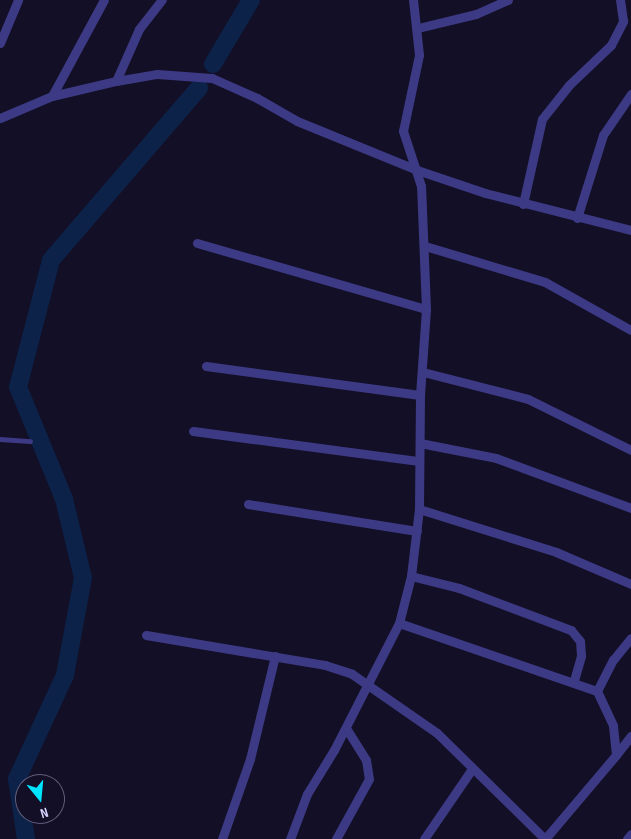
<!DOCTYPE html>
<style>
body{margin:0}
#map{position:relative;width:631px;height:839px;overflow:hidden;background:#130f26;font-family:"Sofia Sans Condensed",sans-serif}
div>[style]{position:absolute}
.river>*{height:18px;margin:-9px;padding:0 9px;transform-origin:9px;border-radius:9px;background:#0c2248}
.service>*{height:4.5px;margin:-2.25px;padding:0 2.25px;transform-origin:2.25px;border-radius:2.25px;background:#3d3a85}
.minor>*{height:9px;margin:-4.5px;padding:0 4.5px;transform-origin:4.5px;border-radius:4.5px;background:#3d3a85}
span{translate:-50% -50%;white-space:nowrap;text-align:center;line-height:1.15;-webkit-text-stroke:4.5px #130f26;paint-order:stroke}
.north{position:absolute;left:15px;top:774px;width:50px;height:50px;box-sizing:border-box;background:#130f26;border:1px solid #625e7d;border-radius:50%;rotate:163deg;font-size:14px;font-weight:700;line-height:20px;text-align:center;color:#d9d4ff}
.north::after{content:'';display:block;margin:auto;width:18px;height:22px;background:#00e5ff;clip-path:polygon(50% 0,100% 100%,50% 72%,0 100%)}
</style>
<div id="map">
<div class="river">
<i style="left:213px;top:64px;width:74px;rotate:-59.3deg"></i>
<i style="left:26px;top:839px;width:61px;rotate:-98.5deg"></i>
<i style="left:17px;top:779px;width:115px;rotate:-65.2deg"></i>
<i style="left:65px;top:675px;width:99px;rotate:-79.5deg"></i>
<i style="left:83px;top:578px;width:81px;rotate:-103.5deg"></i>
<i style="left:64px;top:499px;width:121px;rotate:-112.3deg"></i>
<i style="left:18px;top:387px;width:131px;rotate:-75.4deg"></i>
<i style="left:51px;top:260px;width:227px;rotate:-49.3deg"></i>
</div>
<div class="service">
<i style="left:0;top:439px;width:30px;rotate:4deg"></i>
</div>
<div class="minor">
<i style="left:418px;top:28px;width:60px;rotate:-13.6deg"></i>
<i style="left:476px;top:14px;width:35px;rotate:-24deg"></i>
<i style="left:0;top:43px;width:47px;rotate:-67.3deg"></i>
<i style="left:116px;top:81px;width:57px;rotate:-66.1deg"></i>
<i style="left:139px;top:29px;width:37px;rotate:-52deg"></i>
<i style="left:52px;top:96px;width:109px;rotate:-61.6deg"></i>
<i style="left:0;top:118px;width:56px;rotate:-22.9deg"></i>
<i style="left:52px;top:96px;width:66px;rotate:-13.2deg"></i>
<i style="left:116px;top:81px;width:42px;rotate:-9.7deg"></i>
<i style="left:157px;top:74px;width:55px;rotate:4.2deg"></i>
<i style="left:212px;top:78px;width:49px;rotate:24deg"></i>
<i style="left:257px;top:98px;width:46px;rotate:29.9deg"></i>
<i style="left:297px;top:121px;width:130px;rotate:22.2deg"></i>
<i style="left:417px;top:170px;width:72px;rotate:18.7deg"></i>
<i style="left:485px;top:193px;width:151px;rotate:14.2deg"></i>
<i style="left:523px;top:204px;width:87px;rotate:-77.4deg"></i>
<i style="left:542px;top:119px;width:43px;rotate:-51.5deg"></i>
<i style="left:569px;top:85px;width:58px;rotate:-43.6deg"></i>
<i style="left:611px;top:45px;width:27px;rotate:-63deg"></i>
<i style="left:623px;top:21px;width:21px;rotate:-98deg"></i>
<i style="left:577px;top:218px;width:87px;rotate:-72.6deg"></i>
<i style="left:603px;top:135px;width:50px;rotate:-55.7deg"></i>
<i style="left:197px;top:243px;width:238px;rotate:16.1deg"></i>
<i style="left:425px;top:246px;width:125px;rotate:16.7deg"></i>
<i style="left:545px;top:282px;width:98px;rotate:29.2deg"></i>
<i style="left:206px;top:366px;width:216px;rotate:7.7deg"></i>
<i style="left:423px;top:372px;width:108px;rotate:14.4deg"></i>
<i style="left:528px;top:399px;width:115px;rotate:26.3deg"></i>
<i style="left:193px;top:431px;width:228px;rotate:7.6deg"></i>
<i style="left:420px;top:443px;width:77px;rotate:11.2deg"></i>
<i style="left:496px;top:458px;width:144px;rotate:20.3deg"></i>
<i style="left:248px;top:504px;width:171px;rotate:9.1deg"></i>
<i style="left:419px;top:509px;width:144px;rotate:17.4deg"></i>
<i style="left:556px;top:552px;width:82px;rotate:23.1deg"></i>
<i style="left:411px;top:576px;width:49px;rotate:14deg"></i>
<i style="left:459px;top:588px;width:120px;rotate:20.6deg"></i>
<i style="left:571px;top:630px;width:14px;rotate:51deg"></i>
<i style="left:580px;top:641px;width:15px;rotate:86deg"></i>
<i style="left:581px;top:656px;width:25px;rotate:106deg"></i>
<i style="left:399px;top:623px;width:209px;rotate:19deg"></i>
<i style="left:597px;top:691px;width:38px;rotate:65deg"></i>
<i style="left:613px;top:726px;width:29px;rotate:84deg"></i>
<i style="left:616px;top:755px;width:110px;rotate:130.2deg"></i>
<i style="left:146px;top:635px;width:181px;rotate:9.5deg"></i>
<i style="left:325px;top:665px;width:28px;rotate:18deg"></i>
<i style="left:352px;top:674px;width:103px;rotate:34.8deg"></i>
<i style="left:437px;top:733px;width:151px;rotate:44.5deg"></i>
<i style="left:597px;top:691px;width:35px;rotate:-63deg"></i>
<i style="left:613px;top:660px;width:28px;rotate:-51deg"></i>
<i style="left:616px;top:755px;width:24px;rotate:-52deg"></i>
<i style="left:222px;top:839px;width:85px;rotate:-70.7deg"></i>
<i style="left:250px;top:759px;width:106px;rotate:-76.4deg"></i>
<i style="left:290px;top:839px;width:48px;rotate:-69.3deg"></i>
<i style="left:307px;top:794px;width:52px;rotate:-58.5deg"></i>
<i style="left:334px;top:750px;width:143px;rotate:-62.9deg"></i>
<i style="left:399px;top:623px;width:49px;rotate:-75.7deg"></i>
<i style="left:411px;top:576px;width:67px;rotate:-83.2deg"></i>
<i style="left:419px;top:509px;width:114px;rotate:-89.5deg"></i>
<i style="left:420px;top:395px;width:86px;rotate:-86deg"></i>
<i style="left:426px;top:309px;width:123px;rotate:-92.3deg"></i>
<i style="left:421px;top:186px;width:58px;rotate:-108.1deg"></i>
<i style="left:403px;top:131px;width:78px;rotate:-78.1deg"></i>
<i style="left:419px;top:55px;width:55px;rotate:-96.2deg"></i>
<i style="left:336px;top:839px;width:68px;rotate:-61.2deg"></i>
<i style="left:369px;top:779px;width:19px;rotate:-99deg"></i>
<i style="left:366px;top:760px;width:38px;rotate:-122deg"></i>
<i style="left:424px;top:839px;width:85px;rotate:-55.6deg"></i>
<i style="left:627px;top:839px;width:6px;rotate:-51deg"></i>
</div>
<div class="north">N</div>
</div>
